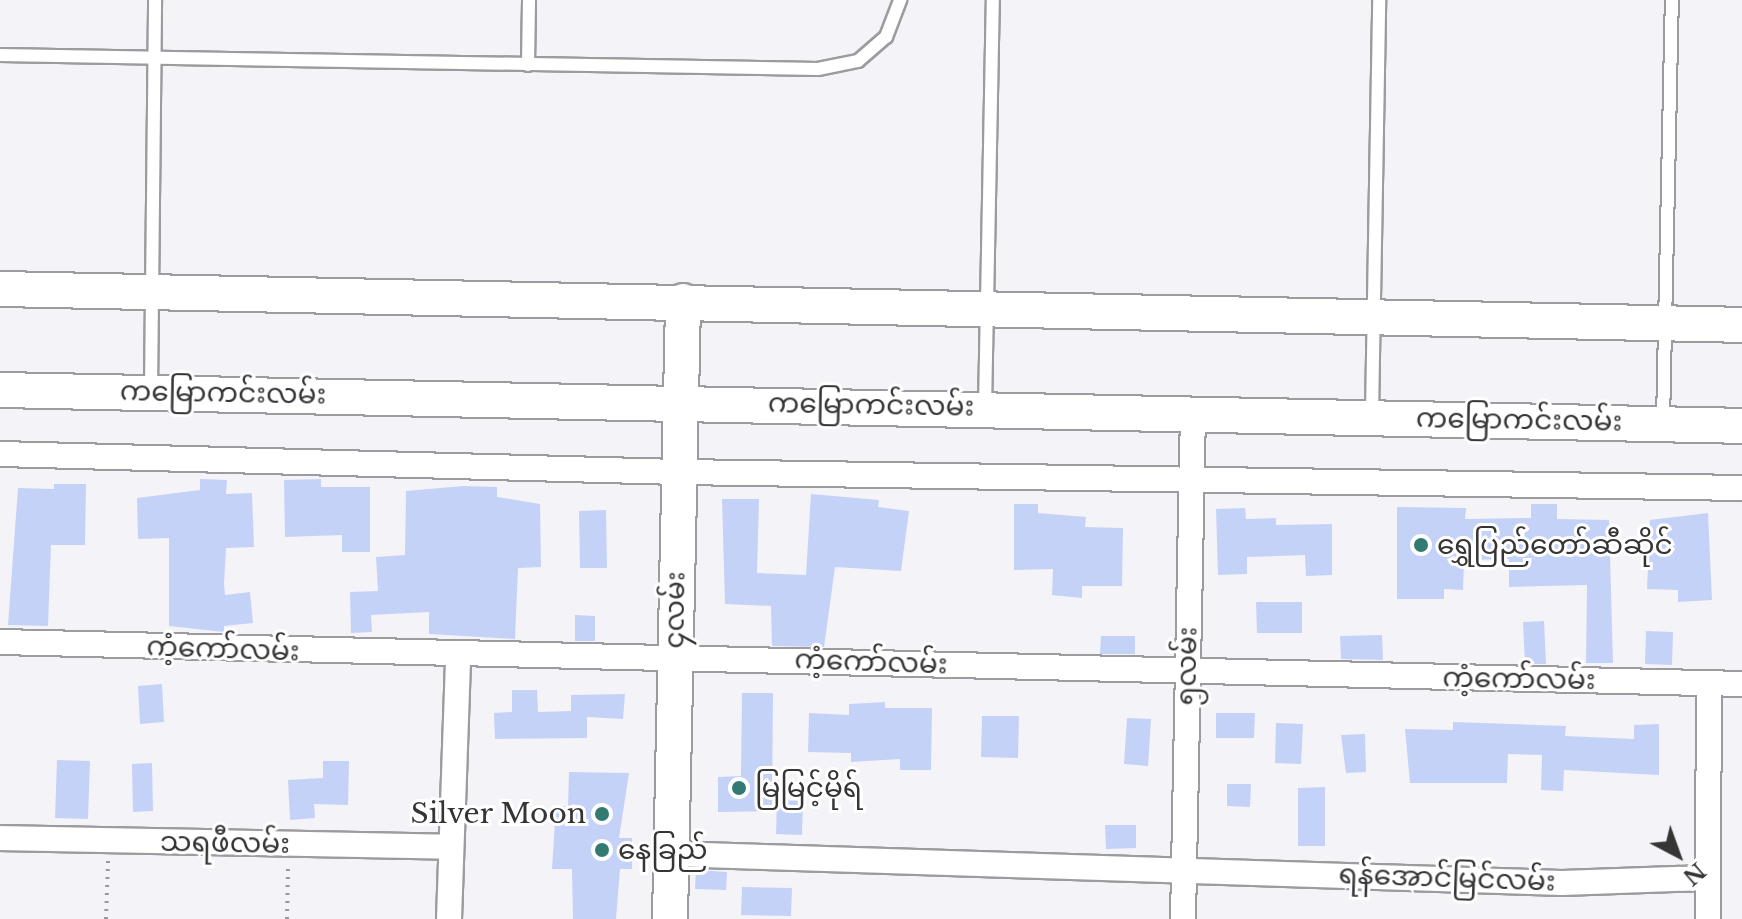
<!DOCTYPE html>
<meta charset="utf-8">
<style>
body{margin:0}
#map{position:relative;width:1742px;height:919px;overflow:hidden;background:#f4f3f7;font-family:"Libre Baskerville","Noto Sans Myanmar",serif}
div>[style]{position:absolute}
.building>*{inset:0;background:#c5d2f8}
.path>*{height:4px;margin-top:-2px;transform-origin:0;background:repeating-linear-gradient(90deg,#99989b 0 2px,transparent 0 8px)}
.roads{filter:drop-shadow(2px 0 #9c9c9f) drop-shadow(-2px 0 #9c9c9f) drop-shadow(0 2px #9c9c9f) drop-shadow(0 -2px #9c9c9f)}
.lane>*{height:12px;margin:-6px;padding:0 6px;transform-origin:6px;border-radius:6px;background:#fff}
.street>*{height:24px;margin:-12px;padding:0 12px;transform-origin:12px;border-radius:12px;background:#fff}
.secondary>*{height:34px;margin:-17px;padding:0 17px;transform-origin:17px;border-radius:17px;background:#fff}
.dots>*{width:22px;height:22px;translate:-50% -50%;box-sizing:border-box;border:4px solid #fff;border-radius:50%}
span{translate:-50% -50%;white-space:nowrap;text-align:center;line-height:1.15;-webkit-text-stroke:6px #fff;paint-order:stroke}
.street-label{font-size:28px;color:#353536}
.poi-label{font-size:28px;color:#353536}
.left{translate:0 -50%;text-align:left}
.right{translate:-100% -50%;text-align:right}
.north{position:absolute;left:1638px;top:815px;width:80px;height:80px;-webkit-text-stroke:6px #fff;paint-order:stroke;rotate:139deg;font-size:22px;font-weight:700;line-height:32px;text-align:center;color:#353536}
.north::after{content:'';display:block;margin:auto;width:28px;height:36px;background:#353536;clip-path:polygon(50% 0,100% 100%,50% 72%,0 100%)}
</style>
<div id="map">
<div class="building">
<i style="clip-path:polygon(200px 479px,227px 480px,226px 494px,252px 493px,254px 547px,226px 548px,224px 584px,225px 595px,250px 592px,253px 623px,224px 626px,224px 632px,169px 626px,169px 538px,138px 539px,137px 498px,200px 490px)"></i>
<i style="clip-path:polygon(321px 479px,321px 487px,370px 487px,370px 552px,342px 552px,342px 535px,285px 537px,284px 480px)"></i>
<i style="clip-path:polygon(54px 484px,86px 484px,85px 545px,51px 545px,48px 626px,8px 625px,18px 488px,54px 489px)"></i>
<i style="clip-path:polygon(463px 486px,497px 487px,497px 497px,540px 504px,541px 567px,518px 568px,515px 639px,429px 634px,429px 612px,371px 615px,372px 632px,351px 633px,350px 592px,378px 591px,376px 557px,405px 555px,406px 491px)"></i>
<i style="clip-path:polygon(811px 494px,879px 500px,878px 507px,909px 511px,901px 571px,835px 567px,824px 647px,772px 646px,771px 606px,725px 604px,722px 499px,759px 499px,757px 573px,806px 575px)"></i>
<i style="clip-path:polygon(1014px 504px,1038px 504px,1038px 513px,1086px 517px,1085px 527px,1123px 528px,1122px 586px,1082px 586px,1082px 598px,1052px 595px,1053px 569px,1014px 570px)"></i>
<i style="clip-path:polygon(1531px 504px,1557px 504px,1557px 519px,1609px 520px,1613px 663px,1586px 663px,1587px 585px,1509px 587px,1509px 559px,1464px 560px,1463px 590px,1444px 589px,1444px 599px,1397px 599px,1397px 507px,1466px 508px,1465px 519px,1531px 518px)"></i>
<i style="clip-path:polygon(1245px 508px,1246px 519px,1276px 518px,1276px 525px,1332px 524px,1332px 575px,1306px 576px,1305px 555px,1247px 557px,1247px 574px,1218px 575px,1216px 509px)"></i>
<i style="clip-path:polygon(606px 510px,607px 568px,580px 568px,579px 511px)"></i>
<i style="clip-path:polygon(1708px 513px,1712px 600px,1678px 602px,1678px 590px,1647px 589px,1650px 520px)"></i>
<i style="clip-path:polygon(1256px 602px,1302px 602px,1302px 633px,1257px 633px)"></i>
<i style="clip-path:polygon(575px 615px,595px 616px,595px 641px,575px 641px)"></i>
<i style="clip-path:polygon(1544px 621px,1546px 664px,1525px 664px,1523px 622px)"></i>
<i style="clip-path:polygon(1646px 631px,1673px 632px,1672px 665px,1645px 664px)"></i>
<i style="clip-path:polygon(1382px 635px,1383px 660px,1341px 659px,1340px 636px)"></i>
<i style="clip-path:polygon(1101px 636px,1135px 636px,1135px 654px,1100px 654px)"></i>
<i style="clip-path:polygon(162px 684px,164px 722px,140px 724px,138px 686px)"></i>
<i style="clip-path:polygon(512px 690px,537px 690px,538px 712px,571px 711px,571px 695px,625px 694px,623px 719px,587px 717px,587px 738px,495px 739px,494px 713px,512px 712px)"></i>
<i style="clip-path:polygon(742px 693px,773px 693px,772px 811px,718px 812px,718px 777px,741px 776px)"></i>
<i style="clip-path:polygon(885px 702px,885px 708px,932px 708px,931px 770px,900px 770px,900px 759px,851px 762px,851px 753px,808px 752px,809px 713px,849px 715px,849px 704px)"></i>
<i style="clip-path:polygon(1216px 713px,1255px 713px,1254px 738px,1216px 738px)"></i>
<i style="clip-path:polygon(982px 716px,1019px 716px,1018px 758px,981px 757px)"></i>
<i style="clip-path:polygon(1127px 718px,1151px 719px,1148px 766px,1124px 764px)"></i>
<i style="clip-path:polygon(1453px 722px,1566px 726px,1565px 736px,1634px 739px,1634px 725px,1659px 724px,1659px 775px,1564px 770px,1563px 791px,1541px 790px,1542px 755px,1508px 754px,1507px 783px,1410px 783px,1405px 729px,1453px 730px)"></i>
<i style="clip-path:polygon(1276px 723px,1303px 724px,1301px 764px,1275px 763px)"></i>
<i style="clip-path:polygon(1365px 734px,1366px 772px,1346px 773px,1341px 735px)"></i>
<i style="clip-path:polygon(57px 760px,90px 761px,88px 819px,55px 818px)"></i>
<i style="clip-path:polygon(323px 761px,349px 761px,348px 805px,314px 804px,315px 818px,290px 820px,288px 780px,323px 778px)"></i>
<i style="clip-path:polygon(152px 763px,153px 811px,133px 812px,132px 764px)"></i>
<i style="clip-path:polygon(569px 772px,629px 773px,619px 838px,632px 838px,632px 869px,620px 869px,616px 919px,573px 919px,572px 869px,552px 869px,556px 806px,568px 806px)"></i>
<i style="clip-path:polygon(1227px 784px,1251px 784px,1250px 807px,1227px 806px)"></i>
<i style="clip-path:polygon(1325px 787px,1325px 846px,1298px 846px,1298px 788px)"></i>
<i style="clip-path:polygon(777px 800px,803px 801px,802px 835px,776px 834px)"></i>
<i style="clip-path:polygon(1105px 825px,1136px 825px,1136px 848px,1106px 849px)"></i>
<i style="clip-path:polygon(696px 870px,727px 872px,726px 890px,695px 889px)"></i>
<i style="clip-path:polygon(742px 887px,792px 888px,791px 916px,741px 915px)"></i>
</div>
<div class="path">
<i style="left:106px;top:919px;width:58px;rotate:-88deg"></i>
<i style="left:287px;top:919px;width:54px;rotate:-88.9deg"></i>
</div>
<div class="roads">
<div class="lane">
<i style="left:0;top:55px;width:818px;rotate:0.98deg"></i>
<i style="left:818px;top:69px;width:41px;rotate:-11.3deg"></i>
<i style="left:858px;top:61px;width:37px;rotate:-41deg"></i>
<i style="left:886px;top:37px;width:40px;rotate:-69deg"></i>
<i style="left:528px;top:65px;width:65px;rotate:-89.1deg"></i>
<i style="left:151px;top:391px;width:391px;rotate:-89.4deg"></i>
<i style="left:985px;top:408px;width:408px;rotate:-88.9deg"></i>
<i style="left:1372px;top:414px;width:414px;rotate:-89deg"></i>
<i style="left:1663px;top:422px;width:422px;rotate:-88.8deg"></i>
</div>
<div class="street">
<i style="left:0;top:454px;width:679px;rotate:1.52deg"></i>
<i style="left:679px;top:472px;width:1063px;rotate:0.86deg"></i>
<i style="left:0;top:642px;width:1743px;rotate:1.38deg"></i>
<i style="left:0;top:838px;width:451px;rotate:1.1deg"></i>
<i style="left:672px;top:854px;width:890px;rotate:1.87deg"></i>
<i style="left:1562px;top:883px;width:146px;rotate:-2deg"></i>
<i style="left:449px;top:919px;width:263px;rotate:-88deg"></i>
<i style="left:1183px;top:919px;width:507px;rotate:-88.87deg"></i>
<i style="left:1708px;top:919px;width:235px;rotate:-89.8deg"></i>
</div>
<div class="secondary">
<i style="left:0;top:289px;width:1742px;rotate:1.18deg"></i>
<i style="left:0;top:390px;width:1742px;rotate:1.18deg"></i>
<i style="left:670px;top:919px;width:618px;rotate:-88.79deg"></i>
</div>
</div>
<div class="dots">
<i style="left:1421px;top:545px;background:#337a73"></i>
<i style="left:739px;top:788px;background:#337a73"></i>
<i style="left:602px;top:814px;background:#337a73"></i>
<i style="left:602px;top:850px;background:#337a73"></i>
</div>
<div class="street-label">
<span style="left:223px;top:393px;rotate:1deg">ကမြောကင်းလမ်း</span>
<span style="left:871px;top:405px;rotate:1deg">ကမြောကင်းလမ်း</span>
<span style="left:1519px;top:420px;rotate:1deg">ကမြောကင်းလမ်း</span>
<span style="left:675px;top:610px;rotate:-89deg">၄လမ်း</span>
<span style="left:223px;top:649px;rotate:2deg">ကံ့ကော်လမ်း</span>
<span style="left:871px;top:662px;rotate:2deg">ကံ့ကော်လမ်း</span>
<span style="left:1187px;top:666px;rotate:-89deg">၅လမ်း</span>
<span style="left:1519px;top:679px;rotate:1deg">ကံ့ကော်လမ်း</span>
<span style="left:225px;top:843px;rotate:1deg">သရဖီလမ်း</span>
<span style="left:1447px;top:878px;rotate:2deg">ရန်အောင်မြင်လမ်း</span>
</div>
<div class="poi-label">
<span class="left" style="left:1437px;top:545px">ရွှေပြည်တော်ဆီဆိုင်</span>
<span class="left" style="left:755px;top:788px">မြမြင့်မိုရ်</span>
<span class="right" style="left:586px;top:814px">Silver Moon</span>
<span class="left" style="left:618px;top:850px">နေခြည်</span>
</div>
<div class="north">N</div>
</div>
